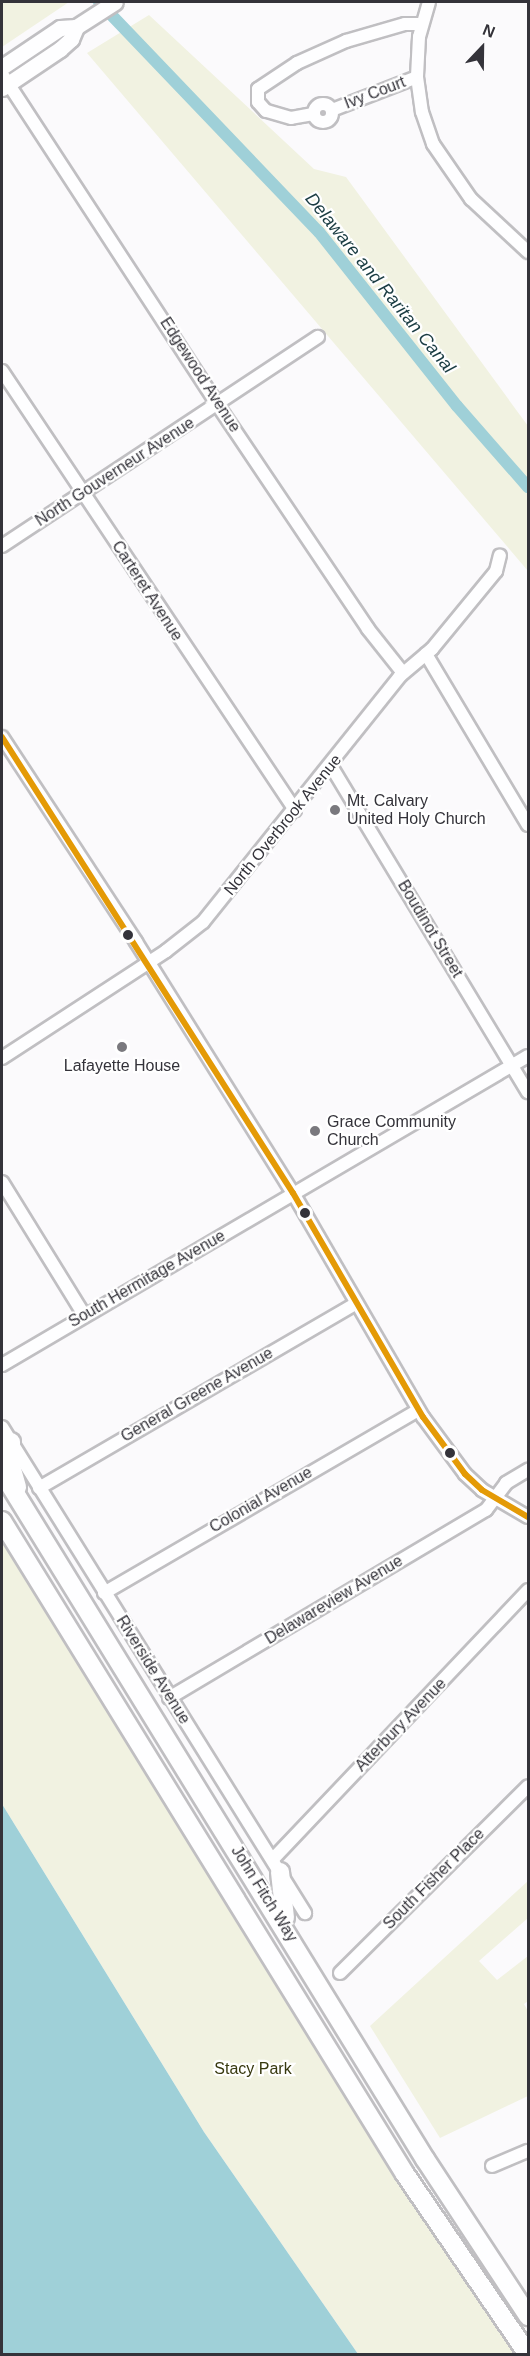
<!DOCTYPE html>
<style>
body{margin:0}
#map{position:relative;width:530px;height:2356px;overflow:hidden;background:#fbfafc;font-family:Helvetica,sans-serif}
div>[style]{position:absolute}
.green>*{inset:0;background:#f1f2e1}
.water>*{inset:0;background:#9fd0d8}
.pier>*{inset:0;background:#fbfafc}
.canal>*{height:12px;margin:-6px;padding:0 6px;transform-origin:6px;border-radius:6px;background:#9fd0d8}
.roads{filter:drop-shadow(2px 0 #c0bfc2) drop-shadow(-2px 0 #c0bfc2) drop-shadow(0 2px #c0bfc2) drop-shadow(0 -2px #c0bfc2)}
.minor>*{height:12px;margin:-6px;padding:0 6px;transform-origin:6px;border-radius:6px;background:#fefeff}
.minor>.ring{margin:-6px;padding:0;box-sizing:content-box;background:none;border:12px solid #fefeff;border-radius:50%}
.major>*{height:15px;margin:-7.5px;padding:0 7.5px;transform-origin:7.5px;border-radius:7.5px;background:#fefeff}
.highway>*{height:18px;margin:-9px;padding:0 9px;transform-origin:9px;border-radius:9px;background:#fefeff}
.bus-1>*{height:6px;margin:-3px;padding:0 3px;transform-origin:3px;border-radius:3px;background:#e49a06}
.dots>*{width:16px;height:16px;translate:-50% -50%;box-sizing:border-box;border:3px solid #fff;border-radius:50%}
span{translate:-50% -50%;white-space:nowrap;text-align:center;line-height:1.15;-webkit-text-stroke:4.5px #fff;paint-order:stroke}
.street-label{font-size:16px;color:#34333a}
.poi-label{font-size:16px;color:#34333a}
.left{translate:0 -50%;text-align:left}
.park-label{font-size:16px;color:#37390f}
.water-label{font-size:18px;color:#1a3c42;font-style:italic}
.frame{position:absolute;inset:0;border:3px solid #34333a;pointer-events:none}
.north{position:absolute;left:452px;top:18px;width:60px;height:60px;-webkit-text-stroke:4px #fff;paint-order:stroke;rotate:22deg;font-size:16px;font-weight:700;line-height:24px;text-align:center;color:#34333a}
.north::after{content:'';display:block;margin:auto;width:21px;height:27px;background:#34333a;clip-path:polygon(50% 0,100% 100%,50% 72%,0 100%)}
</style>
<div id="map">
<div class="green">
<i style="clip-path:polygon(2px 2px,69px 2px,2px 47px)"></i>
<i style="clip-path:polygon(149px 15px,314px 169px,346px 177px,528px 426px,528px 571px,87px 53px)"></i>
<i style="clip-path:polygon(2px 1521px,528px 2354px,358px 2354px,204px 2132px,2px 1804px)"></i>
<i style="clip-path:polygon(528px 1881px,528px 1918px,479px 1961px,497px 1980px,528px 1956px,528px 2001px,524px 2004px,528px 2011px,528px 2096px,440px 2138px,370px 2026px)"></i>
</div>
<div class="water">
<i style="clip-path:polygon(2px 1804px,204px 2132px,358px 2354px,2px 2354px)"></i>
</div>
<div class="pier">
<i style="clip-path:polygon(82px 2px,119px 2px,134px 16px,113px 33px)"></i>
</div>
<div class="canal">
<i style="left:99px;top:2px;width:318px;rotate:46.3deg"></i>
<i style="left:319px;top:232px;width:222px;rotate:51.6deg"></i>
<i style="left:457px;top:406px;width:108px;rotate:48.8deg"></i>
</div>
<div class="roads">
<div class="minor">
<i style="left:429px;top:2px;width:36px;rotate:106deg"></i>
<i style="left:419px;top:37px;width:40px;rotate:92.9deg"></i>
<i style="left:417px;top:77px;width:35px;rotate:82deg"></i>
<i style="left:422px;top:112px;width:34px;rotate:71deg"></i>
<i style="left:433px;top:144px;width:67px;rotate:55.4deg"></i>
<i style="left:471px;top:199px;width:78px;rotate:42.9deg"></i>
<i style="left:2px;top:74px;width:394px;rotate:56.9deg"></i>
<i style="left:217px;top:404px;width:271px;rotate:56.1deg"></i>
<i style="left:368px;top:629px;width:56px;rotate:51.5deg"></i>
<i class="ring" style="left:314px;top:104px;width:6px;height:6px"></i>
<i style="left:332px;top:110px;width:91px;rotate:-21.2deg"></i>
<i style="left:313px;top:114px;width:22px;rotate:170deg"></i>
<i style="left:291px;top:118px;width:26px;rotate:-164deg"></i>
<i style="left:266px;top:111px;width:12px;rotate:-132deg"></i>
<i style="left:258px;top:102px;width:13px;rotate:-90deg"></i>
<i style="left:258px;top:89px;width:47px;rotate:-33.7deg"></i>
<i style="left:297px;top:63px;width:54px;rotate:-24.2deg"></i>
<i style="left:346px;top:41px;width:61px;rotate:-16.1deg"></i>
<i style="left:405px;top:24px;width:17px"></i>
<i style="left:2px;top:371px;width:528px;rotate:56.28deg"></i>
<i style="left:2px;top:546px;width:379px;rotate:-33.5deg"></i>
<i style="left:426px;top:654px;width:199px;rotate:59.2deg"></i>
<i style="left:2px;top:737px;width:245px;rotate:56.8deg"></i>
<i style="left:136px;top:942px;width:296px;rotate:58deg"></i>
<i style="left:293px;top:1193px;width:259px;rotate:59.9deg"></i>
<i style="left:423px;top:1417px;width:71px;rotate:53.6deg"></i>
<i style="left:465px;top:1474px;width:23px;rotate:43deg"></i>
<i style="left:482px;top:1490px;width:53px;rotate:30.4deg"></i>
<i style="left:331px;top:766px;width:381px;rotate:58.9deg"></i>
<i style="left:2px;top:1058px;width:196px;rotate:-33.1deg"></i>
<i style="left:166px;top:951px;width:47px;rotate:-38.1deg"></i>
<i style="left:203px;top:922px;width:315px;rotate:-51.3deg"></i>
<i style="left:400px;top:676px;width:42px;rotate:-40.2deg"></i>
<i style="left:432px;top:649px;width:101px;rotate:-50.6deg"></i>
<i style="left:496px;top:571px;width:16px;rotate:-76deg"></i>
<i style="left:2px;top:1182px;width:156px;rotate:58.3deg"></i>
<i style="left:2px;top:1365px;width:610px;rotate:-30.43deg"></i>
<i style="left:2px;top:1427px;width:573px;rotate:58.06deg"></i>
<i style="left:39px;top:1488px;width:366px;rotate:-30.2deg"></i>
<i style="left:104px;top:1593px;width:363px;rotate:-30.2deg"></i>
<i style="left:169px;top:1698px;width:369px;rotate:-30.7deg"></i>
<i style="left:486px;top:1510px;width:34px;rotate:-53deg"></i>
<i style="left:506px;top:1483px;width:26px;rotate:-31deg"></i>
<i style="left:273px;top:1859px;width:371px;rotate:-46.5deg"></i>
<i style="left:340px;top:1973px;width:265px;rotate:-44.8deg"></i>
<i style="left:492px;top:2166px;width:39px;rotate:-23deg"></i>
</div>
<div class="major">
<i style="left:2px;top:67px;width:70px;rotate:-33.9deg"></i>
<i style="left:60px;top:28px;width:16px;rotate:-4deg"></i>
<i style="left:76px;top:27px;width:46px;rotate:-32.7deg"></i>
<i style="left:2px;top:88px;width:70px;rotate:-33.9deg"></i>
<i style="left:60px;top:49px;width:15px;rotate:-42deg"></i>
<i style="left:71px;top:39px;width:13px;rotate:-67deg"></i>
</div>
<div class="highway">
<i style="left:11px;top:1442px;width:24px;rotate:90deg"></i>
<i style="left:11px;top:1466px;width:22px;rotate:74deg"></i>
<i style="left:2px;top:1472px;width:807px;rotate:58.38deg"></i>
<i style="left:425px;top:2159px;width:188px;rotate:56.7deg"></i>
<i style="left:2px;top:1521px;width:767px;rotate:58.32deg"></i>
<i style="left:405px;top:2174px;width:218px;rotate:55.7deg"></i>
<i style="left:280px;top:1872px;width:46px;rotate:83.8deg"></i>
</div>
</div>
<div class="bus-1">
<i style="left:2px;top:737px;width:541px;rotate:57.46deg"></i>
<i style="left:293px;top:1193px;width:259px;rotate:59.9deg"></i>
<i style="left:423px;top:1417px;width:71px;rotate:53.6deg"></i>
<i style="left:465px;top:1474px;width:23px;rotate:43deg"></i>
<i style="left:482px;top:1490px;width:53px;rotate:30.4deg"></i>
</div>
<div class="dots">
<i style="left:335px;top:810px;background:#7a797e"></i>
<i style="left:128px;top:935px;background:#34333a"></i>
<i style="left:122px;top:1047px;background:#7a797e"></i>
<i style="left:315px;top:1131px;background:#7a797e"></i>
<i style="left:305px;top:1213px;background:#34333a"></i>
<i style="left:450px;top:1453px;background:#34333a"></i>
</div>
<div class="street-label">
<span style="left:375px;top:93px;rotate:-21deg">Ivy Court</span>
<span style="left:200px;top:375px;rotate:57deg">Edgewood Avenue</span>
<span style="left:115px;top:472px;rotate:-33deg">North Gouverneur Avenue</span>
<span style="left:147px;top:591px;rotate:57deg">Carteret Avenue</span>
<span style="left:283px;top:825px;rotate:-51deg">North Overbrook Avenue</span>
<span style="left:430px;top:929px;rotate:59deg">Boudinot Street</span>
<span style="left:147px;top:1279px;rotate:-30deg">South Hermitage Avenue</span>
<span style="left:197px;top:1395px;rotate:-30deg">General Greene Avenue</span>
<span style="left:261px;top:1500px;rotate:-30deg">Colonial Avenue</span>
<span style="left:334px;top:1600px;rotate:-31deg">Delawareview Avenue</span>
<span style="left:153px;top:1670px;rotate:58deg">Riverside Avenue</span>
<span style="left:401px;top:1725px;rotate:-46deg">Atterbury Avenue</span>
<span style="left:434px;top:1879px;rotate:-45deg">South Fisher Place</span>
<span style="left:264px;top:1894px;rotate:58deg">John Fitch Way</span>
</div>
<div class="poi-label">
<span class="left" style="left:347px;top:810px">Mt. Calvary<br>United Holy Church</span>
<span style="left:122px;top:1066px">Lafayette House</span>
<span class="left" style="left:327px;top:1131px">Grace Community<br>Church</span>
</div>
<div class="park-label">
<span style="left:253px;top:2069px">Stacy Park</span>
</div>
<div class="water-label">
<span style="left:380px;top:283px;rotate:51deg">Delaware and Raritan Canal</span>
</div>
<div class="frame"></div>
<div class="north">N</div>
</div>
